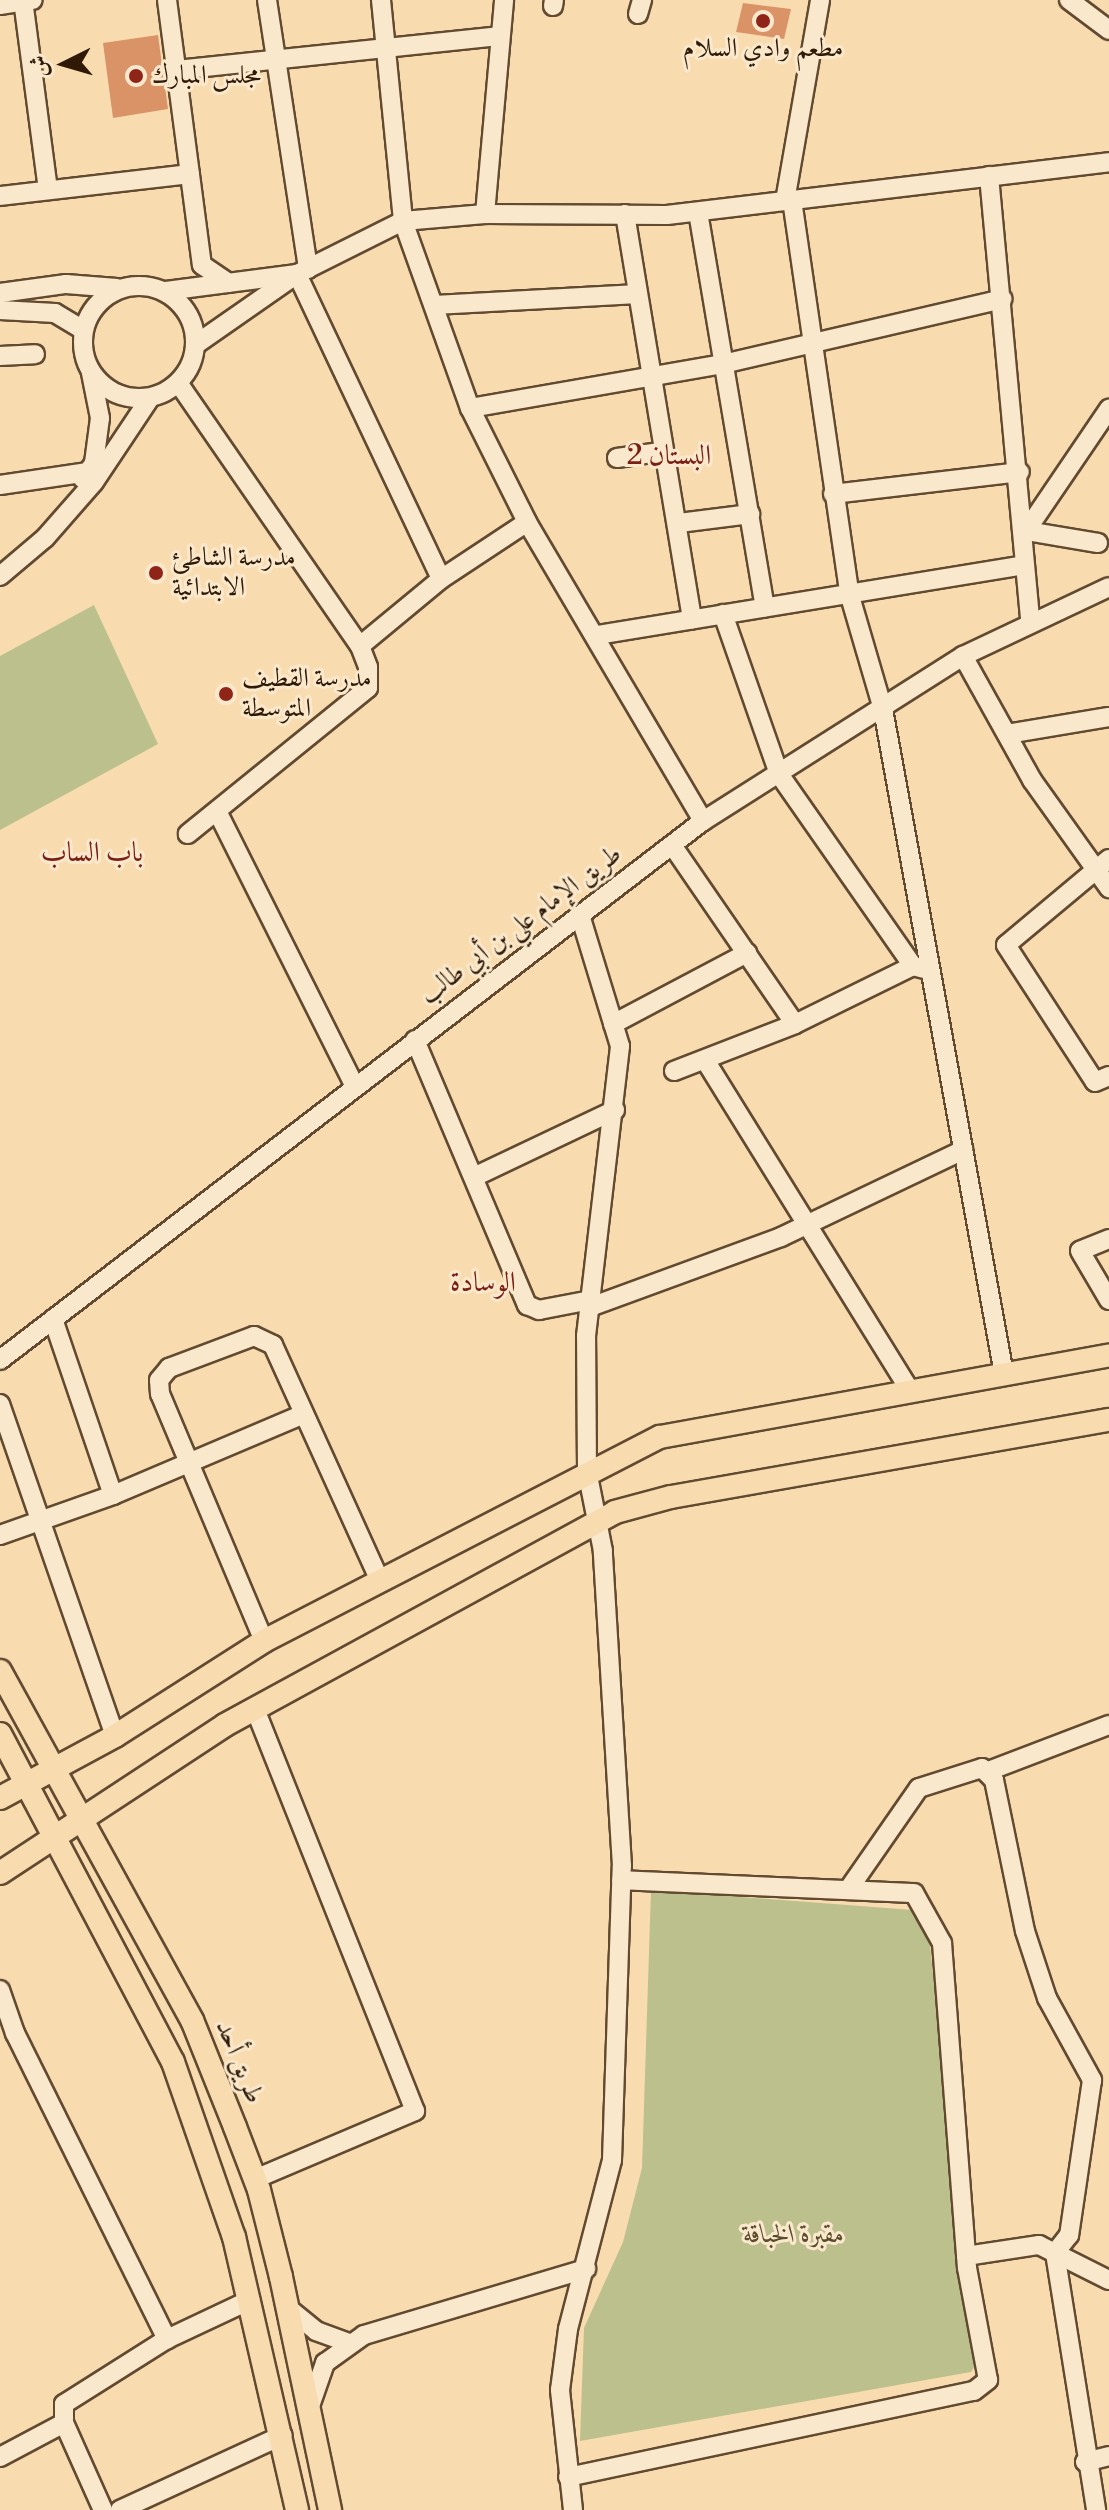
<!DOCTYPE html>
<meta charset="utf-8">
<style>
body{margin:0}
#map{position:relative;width:1109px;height:2510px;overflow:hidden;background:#f8dcb0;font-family:"Libre Bodoni",Amiri,serif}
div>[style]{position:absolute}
.green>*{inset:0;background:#bcc08c}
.building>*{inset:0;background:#da9367}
.roads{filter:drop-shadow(2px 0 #624a31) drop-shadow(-2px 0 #624a31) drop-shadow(0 2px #624a31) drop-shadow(0 -2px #624a31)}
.minor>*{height:18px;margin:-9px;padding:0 9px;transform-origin:9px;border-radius:9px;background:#fae8cc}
.minor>.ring{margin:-9px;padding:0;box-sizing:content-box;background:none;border:18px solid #fae8cc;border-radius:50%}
.major>*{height:22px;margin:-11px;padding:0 11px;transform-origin:11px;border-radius:11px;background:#f8dcb0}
.dots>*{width:22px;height:22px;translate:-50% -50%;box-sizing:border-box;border:4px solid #fae8cc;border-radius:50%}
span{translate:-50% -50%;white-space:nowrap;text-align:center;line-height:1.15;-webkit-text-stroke:6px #fae8cc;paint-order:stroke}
.poi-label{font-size:26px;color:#301a07}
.left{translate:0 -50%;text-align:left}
.street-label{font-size:26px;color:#301a07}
.park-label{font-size:26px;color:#5a4c2f;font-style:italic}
.neighbourhood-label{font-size:28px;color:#7a1f14}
.north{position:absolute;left:24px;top:24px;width:80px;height:80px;-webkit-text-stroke:6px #fae8cc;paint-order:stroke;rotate:265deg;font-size:22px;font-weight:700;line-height:32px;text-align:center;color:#301a07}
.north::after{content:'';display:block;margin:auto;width:28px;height:36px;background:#301a07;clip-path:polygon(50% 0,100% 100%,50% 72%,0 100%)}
</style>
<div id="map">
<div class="green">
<i style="clip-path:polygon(94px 605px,158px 744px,0 830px,0 656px)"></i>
<i style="clip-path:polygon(651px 1890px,926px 1911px,977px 2362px,971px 2372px,580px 2441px,584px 2328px,623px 2242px,642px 2168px)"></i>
</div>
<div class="building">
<i style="clip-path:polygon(743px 3px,791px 9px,784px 39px,736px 32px)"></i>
<i style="clip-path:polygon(158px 35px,168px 109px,113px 118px,103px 43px)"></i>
</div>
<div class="roads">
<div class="minor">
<i style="left:23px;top:0;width:191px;rotate:82.5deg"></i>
<i style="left:167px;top:0;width:267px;rotate:82.5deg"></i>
<i style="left:202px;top:265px;width:32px;rotate:34deg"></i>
<i style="left:267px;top:0;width:272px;rotate:81.3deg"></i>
<i style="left:381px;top:0;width:222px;rotate:84.3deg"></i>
<i style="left:403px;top:221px;width:199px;rotate:70.3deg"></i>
<i style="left:470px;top:408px;width:127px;rotate:63.4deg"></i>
<i style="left:527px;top:522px;width:347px;rotate:59.5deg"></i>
<i style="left:1069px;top:0;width:50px;rotate:36.9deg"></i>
<i style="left:0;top:5px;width:33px;rotate:-9deg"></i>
<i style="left:553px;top:6px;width:6px;rotate:-81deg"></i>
<i style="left:638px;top:14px;width:15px;rotate:-74deg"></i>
<i style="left:176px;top:70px;width:325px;rotate:-6deg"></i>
<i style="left:989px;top:176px;width:448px;rotate:84.7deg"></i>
<i style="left:0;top:196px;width:191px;rotate:-6.6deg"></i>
<i style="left:792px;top:200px;width:397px;rotate:81.7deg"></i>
<i style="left:849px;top:593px;width:121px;rotate:73.7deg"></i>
<i style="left:883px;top:709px;width:676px;rotate:79.69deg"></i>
<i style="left:785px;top:201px;width:204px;rotate:-80.1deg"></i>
<i style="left:698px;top:212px;width:401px;rotate:80.4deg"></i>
<i style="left:485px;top:214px;width:215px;rotate:-84.9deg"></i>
<i style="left:625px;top:214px;width:411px;rotate:80.6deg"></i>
<i style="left:297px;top:274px;width:337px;rotate:64.7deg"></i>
<i class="ring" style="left:83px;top:286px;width:94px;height:94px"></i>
<i style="left:166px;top:291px;width:132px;rotate:-7.4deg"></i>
<i style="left:0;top:293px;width:67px;rotate:-7.8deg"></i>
<i style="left:66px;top:284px;width:51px;rotate:4.5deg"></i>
<i style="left:434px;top:305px;width:200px;rotate:-3.1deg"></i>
<i style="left:0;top:310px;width:55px;rotate:3.1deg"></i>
<i style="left:55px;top:313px;width:33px;rotate:31deg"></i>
<i style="left:195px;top:345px;width:124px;rotate:-34.8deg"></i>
<i style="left:297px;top:274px;width:119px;rotate:-26.6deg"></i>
<i style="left:403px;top:221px;width:82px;rotate:-4.9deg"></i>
<i style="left:485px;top:214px;width:182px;rotate:0.3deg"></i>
<i style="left:667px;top:215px;width:445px;rotate:-6.8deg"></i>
<i style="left:0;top:356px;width:35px;rotate:-3deg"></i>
<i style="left:179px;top:384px;width:318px;rotate:55.4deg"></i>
<i style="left:360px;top:646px;width:22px;rotate:69deg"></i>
<i style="left:368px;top:667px;width:21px;rotate:90deg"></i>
<i style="left:368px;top:688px;width:232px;rotate:141deg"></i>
<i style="left:470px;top:408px;width:257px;rotate:-9.9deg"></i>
<i style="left:723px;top:364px;width:287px;rotate:-13.1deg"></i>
<i style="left:617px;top:458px;width:42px;rotate:-8.1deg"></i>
<i style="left:83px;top:479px;width:19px;rotate:-55deg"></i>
<i style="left:94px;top:463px;width:45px;rotate:-82.4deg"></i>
<i style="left:100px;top:418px;width:46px;rotate:-101.3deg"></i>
<i style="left:0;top:485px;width:89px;rotate:-8.4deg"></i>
<i style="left:833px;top:494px;width:188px;rotate:-6.7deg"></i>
<i style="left:679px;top:523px;width:72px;rotate:-7.2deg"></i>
<i style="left:1098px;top:543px;width:73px;rotate:-170.5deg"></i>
<i style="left:1026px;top:531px;width:148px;rotate:-55.8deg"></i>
<i style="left:0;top:576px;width:59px;rotate:-40.2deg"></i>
<i style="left:45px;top:538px;width:74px;rotate:-48.8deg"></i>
<i style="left:94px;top:482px;width:101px;rotate:-56.3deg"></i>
<i style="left:723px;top:614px;width:170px;rotate:70.7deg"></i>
<i style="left:779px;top:774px;width:234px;rotate:55.1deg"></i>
<i style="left:598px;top:635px;width:432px;rotate:-9.3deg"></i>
<i style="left:360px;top:646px;width:105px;rotate:-39.6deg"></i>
<i style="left:441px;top:579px;width:103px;rotate:-33.5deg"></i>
<i style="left:963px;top:656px;width:142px;rotate:60.9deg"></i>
<i style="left:1032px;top:780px;width:133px;rotate:54.5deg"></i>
<i style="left:1007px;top:734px;width:103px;rotate:-9.5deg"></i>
<i style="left:217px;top:811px;width:308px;rotate:63.4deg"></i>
<i style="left:672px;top:845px;width:217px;rotate:55.5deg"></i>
<i style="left:1109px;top:859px;width:134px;rotate:140.1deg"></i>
<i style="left:1006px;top:945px;width:163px;rotate:57deg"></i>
<i style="left:1095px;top:1082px;width:15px;rotate:-23deg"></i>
<i style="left:613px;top:1024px;width:152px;rotate:-27.9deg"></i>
<i style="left:415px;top:1040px;width:288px;rotate:67.1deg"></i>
<i style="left:527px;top:1305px;width:13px;rotate:23deg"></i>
<i style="left:539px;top:1310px;width:53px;rotate:-10.9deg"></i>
<i style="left:705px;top:1060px;width:389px;rotate:58.2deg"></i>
<i style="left:674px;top:1071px;width:130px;rotate:-21.2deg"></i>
<i style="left:795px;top:1024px;width:131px;rotate:-26.2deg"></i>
<i style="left:913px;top:966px;width:11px;rotate:15deg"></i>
<i style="left:476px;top:1176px;width:154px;rotate:-25.4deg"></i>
<i style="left:1109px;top:1239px;width:31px;rotate:158deg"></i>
<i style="left:1080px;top:1251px;width:57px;rotate:59.4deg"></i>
<i style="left:590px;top:1307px;width:203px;rotate:-20.1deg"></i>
<i style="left:781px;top:1237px;width:202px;rotate:-25.5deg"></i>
<i style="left:53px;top:1319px;width:186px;rotate:71.2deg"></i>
<i style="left:0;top:1360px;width:886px;rotate:-37.48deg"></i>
<i style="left:703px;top:821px;width:308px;rotate:-32.4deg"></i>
<i style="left:963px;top:656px;width:161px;rotate:-25.3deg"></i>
<i style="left:0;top:1404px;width:351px;rotate:70.9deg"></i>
<i style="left:0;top:1535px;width:120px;rotate:-19.5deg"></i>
<i style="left:113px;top:1495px;width:207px;rotate:-23deg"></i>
<i style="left:264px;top:1641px;width:268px;rotate:-112.8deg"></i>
<i style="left:160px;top:1394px;width:14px;rotate:-94deg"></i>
<i style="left:159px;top:1380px;width:16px;rotate:-50deg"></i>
<i style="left:169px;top:1368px;width:91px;rotate:-20.6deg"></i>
<i style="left:254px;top:1336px;width:21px;rotate:25deg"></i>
<i style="left:273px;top:1345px;width:257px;rotate:65.6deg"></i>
<i style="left:986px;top:1772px;width:132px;rotate:-20.9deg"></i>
<i style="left:848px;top:1890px;width:124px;rotate:-55.2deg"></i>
<i style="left:919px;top:1788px;width:66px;rotate:-17.6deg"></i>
<i style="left:982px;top:1768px;width:17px;rotate:45deg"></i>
<i style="left:994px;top:1780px;width:154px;rotate:78.4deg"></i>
<i style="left:1025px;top:1931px;width:71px;rotate:71.8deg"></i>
<i style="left:1047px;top:1998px;width:94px;rotate:61.2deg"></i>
<i style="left:1092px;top:2080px;width:157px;rotate:98.4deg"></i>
<i style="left:1069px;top:2235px;width:23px;rotate:128deg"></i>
<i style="left:1055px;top:2253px;width:260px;rotate:80.9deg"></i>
<i style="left:0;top:1990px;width:46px;rotate:70.8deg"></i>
<i style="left:15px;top:2033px;width:342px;rotate:63.6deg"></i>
<i style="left:255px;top:2179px;width:174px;rotate:-23deg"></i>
<i style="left:415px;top:2111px;width:434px;rotate:-111.7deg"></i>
<i style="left:966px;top:2256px;width:74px;rotate:-8.6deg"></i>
<i style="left:1039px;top:2245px;width:78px;rotate:26.6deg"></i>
<i style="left:288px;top:2308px;width:36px;rotate:39deg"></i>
<i style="left:316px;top:2331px;width:37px;rotate:20deg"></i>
<i style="left:309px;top:2409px;width:49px;rotate:-70.8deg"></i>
<i style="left:325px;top:2363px;width:48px;rotate:-35.7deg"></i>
<i style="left:364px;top:2335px;width:232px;rotate:-16.6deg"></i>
<i style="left:0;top:2457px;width:72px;rotate:-28deg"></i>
<i style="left:1085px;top:2462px;width:25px;rotate:-14deg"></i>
<i style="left:568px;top:2477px;width:415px;rotate:-12deg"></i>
<i style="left:974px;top:2391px;width:18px;rotate:-38deg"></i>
<i style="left:988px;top:2380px;width:114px;rotate:-100.6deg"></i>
<i style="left:967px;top:2268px;width:326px;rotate:-94.4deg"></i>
<i style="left:942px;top:1943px;width:57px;rotate:-119.2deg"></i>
<i style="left:914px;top:1893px;width:293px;rotate:-177.5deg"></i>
<i style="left:103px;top:2510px;width:95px;rotate:-114.1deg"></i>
<i style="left:64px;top:2423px;width:19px;rotate:-90deg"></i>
<i style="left:64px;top:2404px;width:122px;rotate:-32.3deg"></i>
<i style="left:167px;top:2339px;width:92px;rotate:-25.2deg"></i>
<i style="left:120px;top:2510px;width:179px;rotate:-24.7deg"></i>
<i style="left:573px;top:2510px;width:121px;rotate:-96.2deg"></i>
<i style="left:560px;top:2390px;width:62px;rotate:-82.5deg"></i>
<i style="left:568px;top:2329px;width:175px;rotate:-75.4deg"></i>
<i style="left:612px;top:2160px;width:294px;rotate:-88.1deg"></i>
<i style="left:622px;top:1866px;width:316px;rotate:-93.5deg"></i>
<i style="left:603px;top:1551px;width:82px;rotate:-101.3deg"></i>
<i style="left:587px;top:1471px;width:135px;rotate:-90.4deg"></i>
<i style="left:586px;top:1336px;width:292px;rotate:-83.3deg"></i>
<i style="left:620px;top:1046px;width:137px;rotate:-107deg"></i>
</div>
<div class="major">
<i style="left:0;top:1671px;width:398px;rotate:61.2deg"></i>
<i style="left:192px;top:2020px;width:115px;rotate:68.1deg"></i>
<i style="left:235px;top:2127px;width:67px;rotate:69.1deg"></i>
<i style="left:259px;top:2190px;width:90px;rotate:75.8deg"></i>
<i style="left:281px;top:2277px;width:238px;rotate:78.1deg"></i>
<i style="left:0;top:1734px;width:371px;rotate:62.2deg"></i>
<i style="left:173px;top:2062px;width:185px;rotate:70.8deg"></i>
<i style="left:234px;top:2237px;width:280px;rotate:77deg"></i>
<i style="left:0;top:1798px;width:131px;rotate:-28.3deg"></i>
<i style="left:115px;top:1736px;width:177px;rotate:-32.5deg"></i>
<i style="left:264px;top:1641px;width:445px;rotate:-27.3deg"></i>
<i style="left:660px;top:1437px;width:456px;rotate:-10.3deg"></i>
<i style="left:0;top:1873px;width:269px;rotate:-33.3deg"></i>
<i style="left:225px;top:1725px;width:444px;rotate:-28.6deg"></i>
<i style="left:615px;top:1512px;width:58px;rotate:-15deg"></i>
<i style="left:671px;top:1497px;width:445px;rotate:-10deg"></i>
</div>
</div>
<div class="dots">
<i style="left:763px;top:21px;background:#8f2418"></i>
<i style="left:136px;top:76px;background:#8f2418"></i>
<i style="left:156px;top:573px;background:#8f2418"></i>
<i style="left:226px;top:694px;background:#8f2418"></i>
</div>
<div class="poi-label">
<span style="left:763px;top:49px">مطعم وادي السلام</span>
<span class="left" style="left:152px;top:76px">مجلس المبارك</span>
<span class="left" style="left:172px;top:573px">مدرسة الشاطئ<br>الابتدائية</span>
<span class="left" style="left:242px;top:694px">مدرسة القطيف<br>المتوسطة</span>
</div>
<div class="street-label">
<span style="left:521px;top:925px;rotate:-37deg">طريق الإمام علي بن أبي طالب</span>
<span style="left:239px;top:2062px;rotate:68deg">طريق أحد</span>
</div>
<div class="park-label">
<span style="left:794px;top:2235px">مقبرة الخباقة</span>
</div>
<div class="neighbourhood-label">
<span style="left:669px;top:456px">البستان 2</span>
<span style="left:92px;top:853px">باب الساب</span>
<span style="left:483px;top:1283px">الوسادة</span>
</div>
<div class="north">ش</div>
</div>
